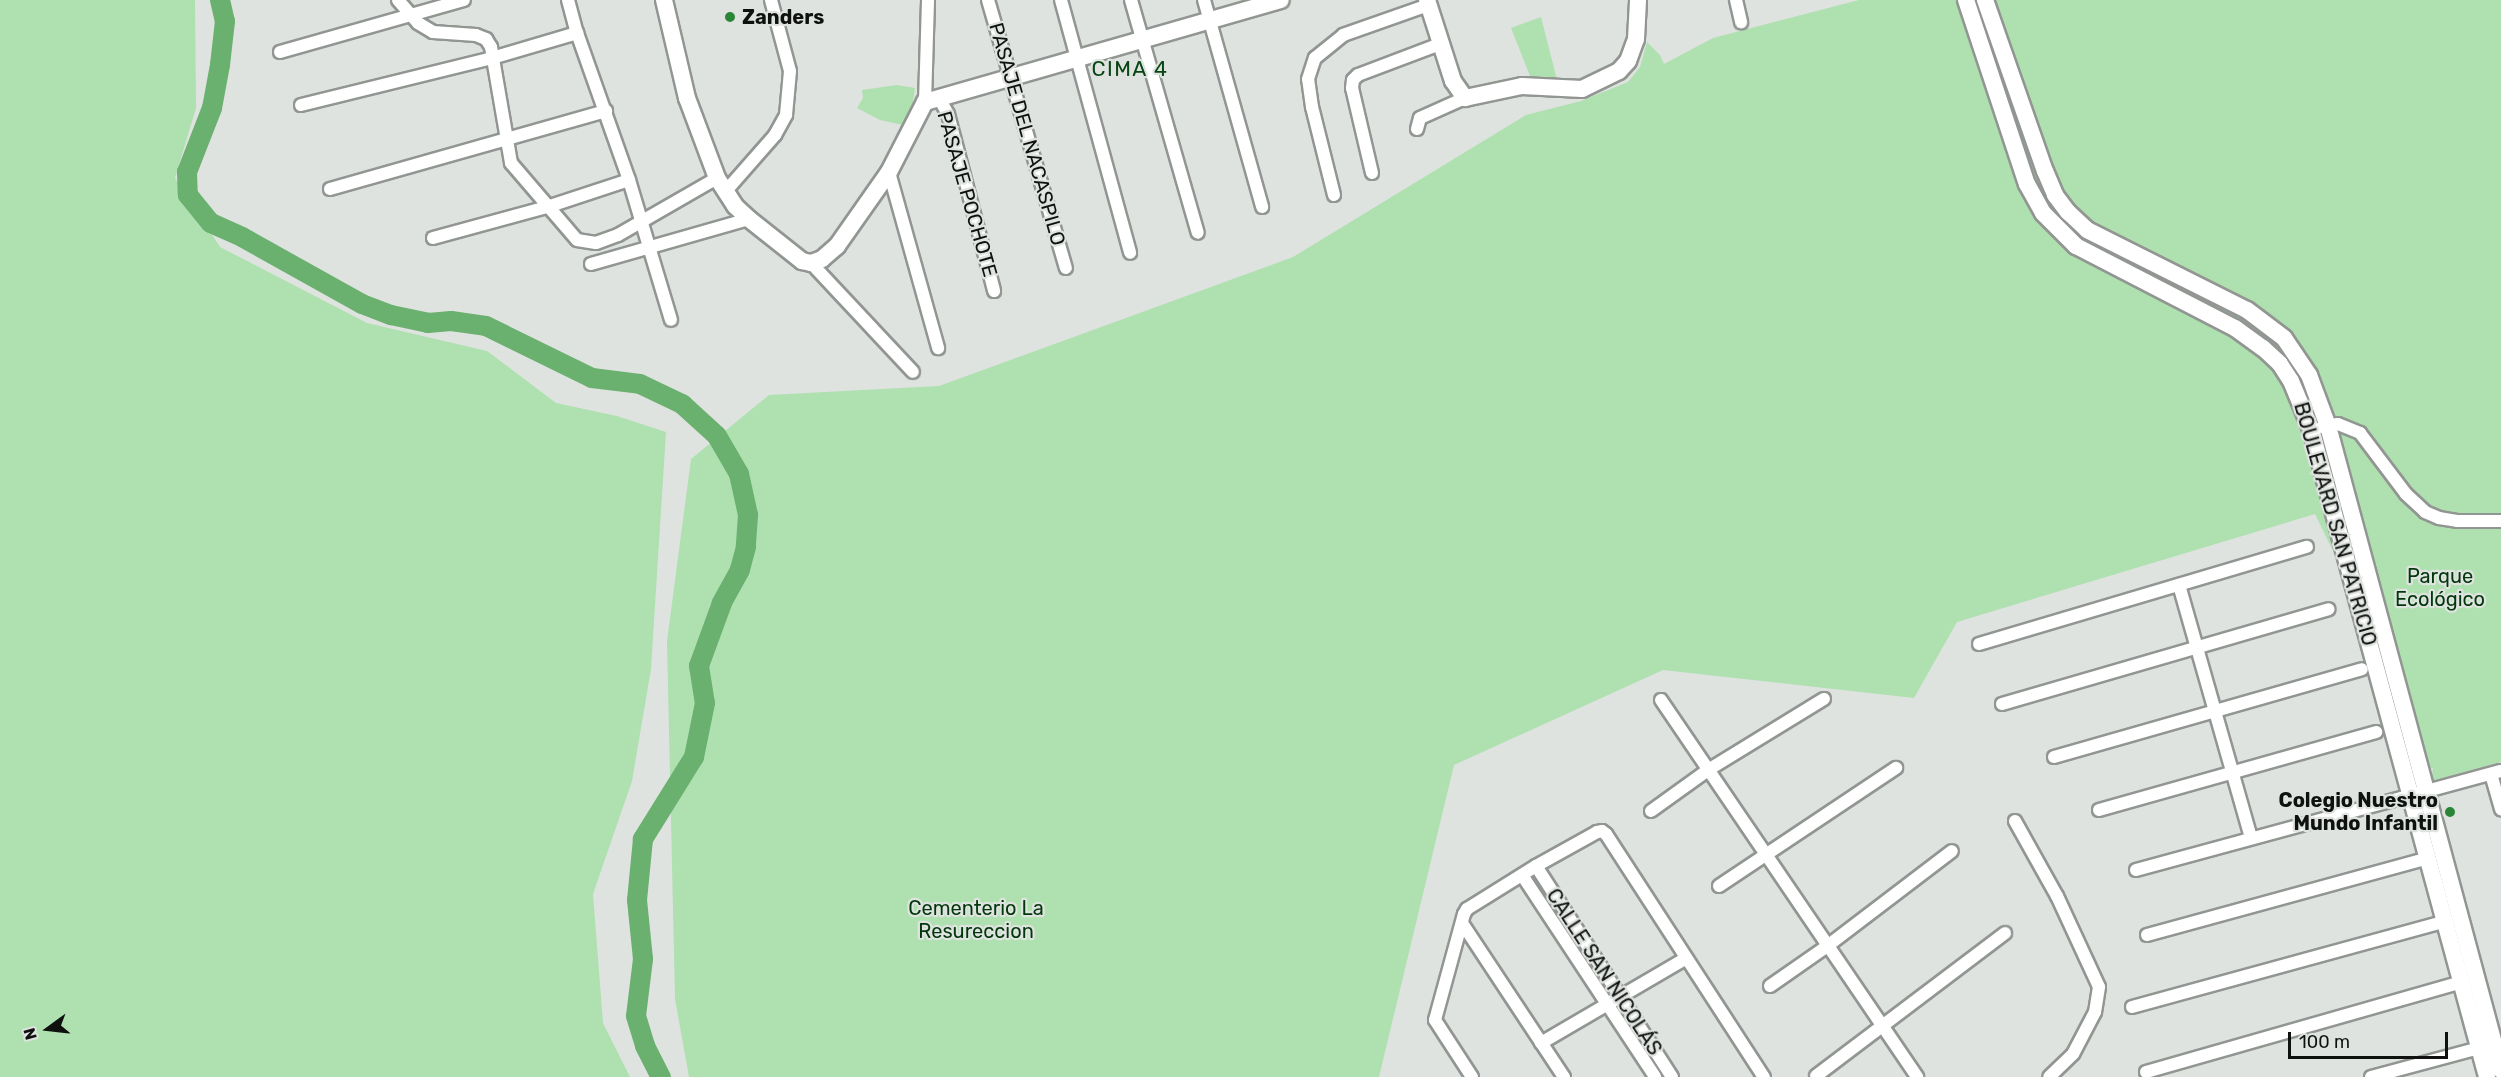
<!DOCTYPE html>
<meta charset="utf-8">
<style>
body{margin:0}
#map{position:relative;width:2501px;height:1077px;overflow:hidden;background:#dfe3df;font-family:Rubik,sans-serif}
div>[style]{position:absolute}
.green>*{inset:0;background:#aee0b0}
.river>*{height:20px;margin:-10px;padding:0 10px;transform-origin:10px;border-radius:10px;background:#6ab06f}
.roads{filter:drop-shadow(2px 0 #929692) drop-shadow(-2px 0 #929692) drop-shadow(0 2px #929692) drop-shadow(0 -2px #929692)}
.minor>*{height:12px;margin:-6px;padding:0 6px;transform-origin:6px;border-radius:6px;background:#fff}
.tertiary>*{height:16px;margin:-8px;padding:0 8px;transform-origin:8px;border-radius:8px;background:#fff}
.dots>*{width:16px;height:16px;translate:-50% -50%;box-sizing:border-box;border:3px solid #dfe3df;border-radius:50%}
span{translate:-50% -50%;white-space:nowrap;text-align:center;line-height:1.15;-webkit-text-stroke:4.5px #dfe3df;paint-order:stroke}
.poi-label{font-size:20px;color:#0f110f;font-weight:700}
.left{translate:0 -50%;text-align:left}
.right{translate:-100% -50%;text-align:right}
.street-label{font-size:20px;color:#0f110f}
.park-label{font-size:20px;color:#02370b}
.neighbourhood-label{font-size:21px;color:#084614;letter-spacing:1.5px}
.north{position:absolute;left:18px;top:999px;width:60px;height:60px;-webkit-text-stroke:4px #dfe3df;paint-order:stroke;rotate:255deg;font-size:16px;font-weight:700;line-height:24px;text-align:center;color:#0f110f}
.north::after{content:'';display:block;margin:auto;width:21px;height:27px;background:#0f110f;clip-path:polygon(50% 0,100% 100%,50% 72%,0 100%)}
.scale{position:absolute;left:2288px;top:1032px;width:160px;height:27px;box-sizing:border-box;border:3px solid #0f110f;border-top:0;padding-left:8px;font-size:18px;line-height:21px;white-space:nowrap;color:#0f110f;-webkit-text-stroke:4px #dfe3df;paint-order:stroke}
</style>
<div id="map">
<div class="green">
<i style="clip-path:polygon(0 0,195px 0,196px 108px,175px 178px,220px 247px,367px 323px,487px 351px,556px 403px,617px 416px,666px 432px,651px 669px,632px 781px,593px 894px,603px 1023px,630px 1077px,0 1077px)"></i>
<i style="clip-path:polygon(1859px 0,2501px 0,2501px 762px,2431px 781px,2433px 768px,2428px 769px,2413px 715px,2315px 514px,1957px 622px,1914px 698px,1663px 670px,1454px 765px,1379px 1077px,689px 1077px,675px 999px,667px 641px,691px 459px,769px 395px,939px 386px,1293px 257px,1526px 115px,1581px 101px,1628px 82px,1640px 67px,1647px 42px,1660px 55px,1664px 64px,1713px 38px)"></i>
<i style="clip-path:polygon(1541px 17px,1557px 80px,1530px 76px,1511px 28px)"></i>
<i style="clip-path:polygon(897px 85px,915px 88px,912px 110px,903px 125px,880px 120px,857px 108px,863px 98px,862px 90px)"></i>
</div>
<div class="river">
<i style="left:220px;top:0;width:22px;rotate:77deg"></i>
<i style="left:225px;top:21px;width:44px;rotate:96.5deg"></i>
<i style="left:220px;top:65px;width:44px;rotate:100.5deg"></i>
<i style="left:212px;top:108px;width:69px;rotate:111.3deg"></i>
<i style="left:187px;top:172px;width:23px;rotate:88deg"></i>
<i style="left:188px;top:195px;width:36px;rotate:51deg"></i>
<i style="left:211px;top:223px;width:34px;rotate:24deg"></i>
<i style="left:242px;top:237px;width:137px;rotate:29.2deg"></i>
<i style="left:362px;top:304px;width:31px;rotate:21deg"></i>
<i style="left:391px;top:315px;width:38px;rotate:12deg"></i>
<i style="left:428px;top:323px;width:23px;rotate:-5deg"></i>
<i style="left:451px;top:321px;width:35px;rotate:8deg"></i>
<i style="left:486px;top:326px;width:118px;rotate:26.1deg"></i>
<i style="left:592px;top:378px;width:48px;rotate:7.1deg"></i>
<i style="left:640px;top:384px;width:47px;rotate:25.5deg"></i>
<i style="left:682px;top:404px;width:47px;rotate:42.4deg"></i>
<i style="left:717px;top:436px;width:44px;rotate:59.9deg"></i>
<i style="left:739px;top:474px;width:42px;rotate:77.6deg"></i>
<i style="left:748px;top:515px;width:32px;rotate:94deg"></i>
<i style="left:746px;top:547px;width:24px;rotate:105deg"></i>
<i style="left:740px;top:570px;width:38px;rotate:119deg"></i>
<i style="left:722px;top:603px;width:67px;rotate:110.1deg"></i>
<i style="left:699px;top:666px;width:37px;rotate:81deg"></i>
<i style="left:705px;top:703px;width:55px;rotate:101.5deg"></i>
<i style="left:694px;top:757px;width:97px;rotate:121.9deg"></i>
<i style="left:643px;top:839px;width:61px;rotate:95.6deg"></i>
<i style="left:637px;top:900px;width:59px;rotate:84.2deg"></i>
<i style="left:643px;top:959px;width:57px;rotate:97deg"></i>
<i style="left:636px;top:1016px;width:31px;rotate:73deg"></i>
<i style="left:645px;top:1046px;width:35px;rotate:63deg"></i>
</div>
<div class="roads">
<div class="minor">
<i style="left:398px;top:0;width:30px;rotate:49deg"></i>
<i style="left:418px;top:23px;width:17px;rotate:31deg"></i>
<i style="left:433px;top:32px;width:43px;rotate:4deg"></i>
<i style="left:476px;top:35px;width:11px;rotate:22deg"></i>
<i style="left:486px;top:39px;width:9px;rotate:58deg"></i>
<i style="left:491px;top:47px;width:118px;rotate:80.2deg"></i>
<i style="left:511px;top:163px;width:101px;rotate:49.4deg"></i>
<i style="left:577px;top:240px;width:19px;rotate:9deg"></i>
<i style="left:596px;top:243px;width:23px;rotate:-20deg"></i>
<i style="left:618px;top:235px;width:114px;rotate:-29.9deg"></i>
<i style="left:568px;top:0;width:34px;rotate:75deg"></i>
<i style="left:577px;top:33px;width:156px;rotate:70.5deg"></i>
<i style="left:629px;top:180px;width:146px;rotate:73.3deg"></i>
<i style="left:988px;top:0;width:279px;rotate:73.8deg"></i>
<i style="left:1061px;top:0;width:262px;rotate:74.7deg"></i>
<i style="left:1131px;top:0;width:242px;rotate:74deg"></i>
<i style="left:1204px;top:0;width:215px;rotate:74.3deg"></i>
<i style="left:1736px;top:0;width:23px;rotate:77deg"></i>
<i style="left:280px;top:52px;width:191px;rotate:-15.8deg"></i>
<i style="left:939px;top:98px;width:18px;rotate:61deg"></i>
<i style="left:948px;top:114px;width:183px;rotate:75.4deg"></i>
<i style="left:925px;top:102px;width:102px;rotate:-88.3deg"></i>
<i style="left:301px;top:105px;width:197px;rotate:-13.8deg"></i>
<i style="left:492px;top:58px;width:89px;rotate:-16.4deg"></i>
<i style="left:1417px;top:129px;width:11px;rotate:-75deg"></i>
<i style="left:1420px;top:118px;width:49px;rotate:-24deg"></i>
<i style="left:889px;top:172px;width:183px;rotate:74.4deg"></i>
<i style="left:1372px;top:173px;width:87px;rotate:-103.2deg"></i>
<i style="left:1352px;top:88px;width:8px;rotate:-83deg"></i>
<i style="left:1353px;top:80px;width:7px;rotate:-45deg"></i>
<i style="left:1358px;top:75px;width:88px;rotate:-20.7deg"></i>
<i style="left:330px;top:189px;width:287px;rotate:-15.8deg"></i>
<i style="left:725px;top:192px;width:76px;rotate:-48.7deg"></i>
<i style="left:775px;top:135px;width:23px;rotate:-61deg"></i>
<i style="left:786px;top:115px;width:44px;rotate:-84.8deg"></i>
<i style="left:790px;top:71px;width:73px;rotate:-105deg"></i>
<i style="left:1334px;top:195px;width:91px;rotate:-104deg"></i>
<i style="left:1312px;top:107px;width:28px;rotate:-98deg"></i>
<i style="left:1308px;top:79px;width:22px;rotate:-72deg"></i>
<i style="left:1315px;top:58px;width:36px;rotate:-39deg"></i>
<i style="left:1343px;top:35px;width:90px;rotate:-19.4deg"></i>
<i style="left:433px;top:238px;width:118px;rotate:-15.2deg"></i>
<i style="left:547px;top:207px;width:86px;rotate:-18.2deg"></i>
<i style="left:811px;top:263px;width:149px;rotate:46.9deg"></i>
<i style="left:591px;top:264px;width:164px;rotate:-15.9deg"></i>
<i style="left:2322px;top:427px;width:16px;rotate:-11deg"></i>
<i style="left:2338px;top:424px;width:24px;rotate:22deg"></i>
<i style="left:2360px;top:433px;width:76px;rotate:53deg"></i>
<i style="left:2406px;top:494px;width:26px;rotate:43deg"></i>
<i style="left:2425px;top:512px;width:15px;rotate:23deg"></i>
<i style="left:2439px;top:518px;width:18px;rotate:9deg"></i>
<i style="left:2457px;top:521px;width:44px"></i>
<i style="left:2179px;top:585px;width:263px;rotate:74.1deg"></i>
<i style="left:1979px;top:644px;width:342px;rotate:-16.5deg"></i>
<i style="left:1661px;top:700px;width:456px;rotate:55.8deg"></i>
<i style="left:2002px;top:704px;width:340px;rotate:-16.2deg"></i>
<i style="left:2054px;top:757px;width:320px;rotate:-15.9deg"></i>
<i style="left:2491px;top:774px;width:37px;rotate:74deg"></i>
<i style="left:2099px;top:810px;width:288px;rotate:-15.7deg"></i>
<i style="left:1651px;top:811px;width:70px;rotate:-35.7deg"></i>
<i style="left:1708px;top:770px;width:136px;rotate:-31.5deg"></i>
<i style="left:2015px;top:821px;width:86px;rotate:60.8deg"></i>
<i style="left:2057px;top:896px;width:100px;rotate:65.2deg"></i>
<i style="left:2099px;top:987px;width:25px;rotate:99deg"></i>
<i style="left:2095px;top:1012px;width:47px;rotate:117.6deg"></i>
<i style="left:2073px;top:1054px;width:33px;rotate:136deg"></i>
<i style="left:1536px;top:866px;width:251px;rotate:57.2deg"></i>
<i style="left:2136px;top:870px;width:378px;rotate:-15.2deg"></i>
<i style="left:1522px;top:875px;width:242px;rotate:56.6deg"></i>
<i style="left:1719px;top:886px;width:213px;rotate:-33.7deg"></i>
<i style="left:1462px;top:923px;width:185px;rotate:56.5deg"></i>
<i style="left:2147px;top:935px;width:291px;rotate:-15.3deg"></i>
<i style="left:1770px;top:986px;width:68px;rotate:-34.9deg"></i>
<i style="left:1826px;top:947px;width:158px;rotate:-37.3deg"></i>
<i style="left:2132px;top:1007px;width:326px;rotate:-15.3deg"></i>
<i style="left:1541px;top:1043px;width:167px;rotate:-30.3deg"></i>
<i style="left:2146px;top:1072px;width:328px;rotate:-15.9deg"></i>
<i style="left:1816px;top:1076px;width:237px;rotate:-37.1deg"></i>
<i style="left:1472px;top:1077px;width:68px;rotate:-123deg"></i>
<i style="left:1435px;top:1020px;width:110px;rotate:-74.7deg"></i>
<i style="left:1464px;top:914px;width:6px;rotate:-59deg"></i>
<i style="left:1467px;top:909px;width:81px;rotate:-31.9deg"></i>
<i style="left:1536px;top:866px;width:70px;rotate:-29.1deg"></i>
<i style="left:1597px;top:832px;width:5px;rotate:-11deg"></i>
<i style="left:1602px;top:831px;width:5px;rotate:37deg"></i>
<i style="left:1606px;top:834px;width:290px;rotate:57deg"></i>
<i style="left:2371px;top:1077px;width:112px;rotate:-15deg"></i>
</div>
<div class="tertiary">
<i style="left:664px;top:0;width:101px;rotate:76.8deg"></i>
<i style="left:687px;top:98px;width:85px;rotate:69.4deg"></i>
<i style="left:717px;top:178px;width:33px;rotate:57deg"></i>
<i style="left:735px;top:206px;width:19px;rotate:43deg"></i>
<i style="left:749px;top:219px;width:68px;rotate:38.4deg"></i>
<i style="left:802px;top:261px;width:9px;rotate:13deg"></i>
<i style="left:811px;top:263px;width:12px;rotate:-20deg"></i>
<i style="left:822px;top:259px;width:20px;rotate:-41deg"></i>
<i style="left:837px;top:246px;width:90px;rotate:-54.9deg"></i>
<i style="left:889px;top:172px;width:79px;rotate:-62.8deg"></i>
<i style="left:925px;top:102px;width:370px;rotate:-16deg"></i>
<i style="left:1427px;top:0;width:85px;rotate:72.2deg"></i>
<i style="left:1453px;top:81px;width:21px;rotate:55deg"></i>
<i style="left:1465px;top:98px;width:58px;rotate:-11.9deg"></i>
<i style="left:1522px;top:86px;width:60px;rotate:2.9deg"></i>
<i style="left:1582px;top:89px;width:41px;rotate:-25.9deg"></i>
<i style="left:1619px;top:71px;width:13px;rotate:-48deg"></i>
<i style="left:1628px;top:61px;width:23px;rotate:-70deg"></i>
<i style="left:1636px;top:39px;width:39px;rotate:-87deg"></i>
<i style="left:1966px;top:0;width:194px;rotate:71.7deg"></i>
<i style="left:2027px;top:184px;width:33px;rotate:61deg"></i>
<i style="left:2043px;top:213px;width:47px;rotate:45deg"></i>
<i style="left:2076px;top:246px;width:179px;rotate:27.3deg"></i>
<i style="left:2235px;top:328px;width:34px;rotate:36deg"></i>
<i style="left:2263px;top:348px;width:23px;rotate:43deg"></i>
<i style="left:2280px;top:364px;width:20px;rotate:57deg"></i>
<i style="left:2291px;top:381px;width:52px;rotate:67.4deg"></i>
<i style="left:2311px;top:429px;width:671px;rotate:74.8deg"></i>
<i style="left:1985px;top:0;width:181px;rotate:70.7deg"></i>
<i style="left:2045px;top:171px;width:26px;rotate:67deg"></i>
<i style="left:2055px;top:195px;width:21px;rotate:53deg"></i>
<i style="left:2068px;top:212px;width:26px;rotate:43deg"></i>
<i style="left:2087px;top:230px;width:179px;rotate:26.6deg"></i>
<i style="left:2247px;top:310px;width:46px;rotate:37.1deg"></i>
<i style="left:2284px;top:338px;width:45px;rotate:56deg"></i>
<i style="left:2309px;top:375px;width:54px;rotate:69.6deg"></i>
<i style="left:2328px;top:426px;width:667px;rotate:74.96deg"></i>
</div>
</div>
<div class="dots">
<i style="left:730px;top:17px;background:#2a8536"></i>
<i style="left:2450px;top:812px;background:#2a8536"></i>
</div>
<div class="poi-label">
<span class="left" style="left:742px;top:17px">Zanders</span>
<span class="right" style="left:2438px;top:812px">Colegio Nuestro<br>Mundo Infantil</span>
</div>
<div class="street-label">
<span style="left:1027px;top:134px;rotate:74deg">PASAJE DEL NACASPILO</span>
<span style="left:967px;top:194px;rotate:74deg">PASAJE POCHOTE</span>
<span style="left:2335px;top:524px;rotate:74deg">BOULEVARD SAN PATRICIO</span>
<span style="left:1604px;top:972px;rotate:57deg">CALLE SAN NICOLÁS</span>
</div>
<div class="park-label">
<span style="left:2440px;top:588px">Parque<br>Ecológico</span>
<span style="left:976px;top:920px">Cementerio La<br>Resureccion</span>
</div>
<div class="neighbourhood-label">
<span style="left:1130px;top:69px">CIMA 4</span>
</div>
<div class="north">N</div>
<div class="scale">100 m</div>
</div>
